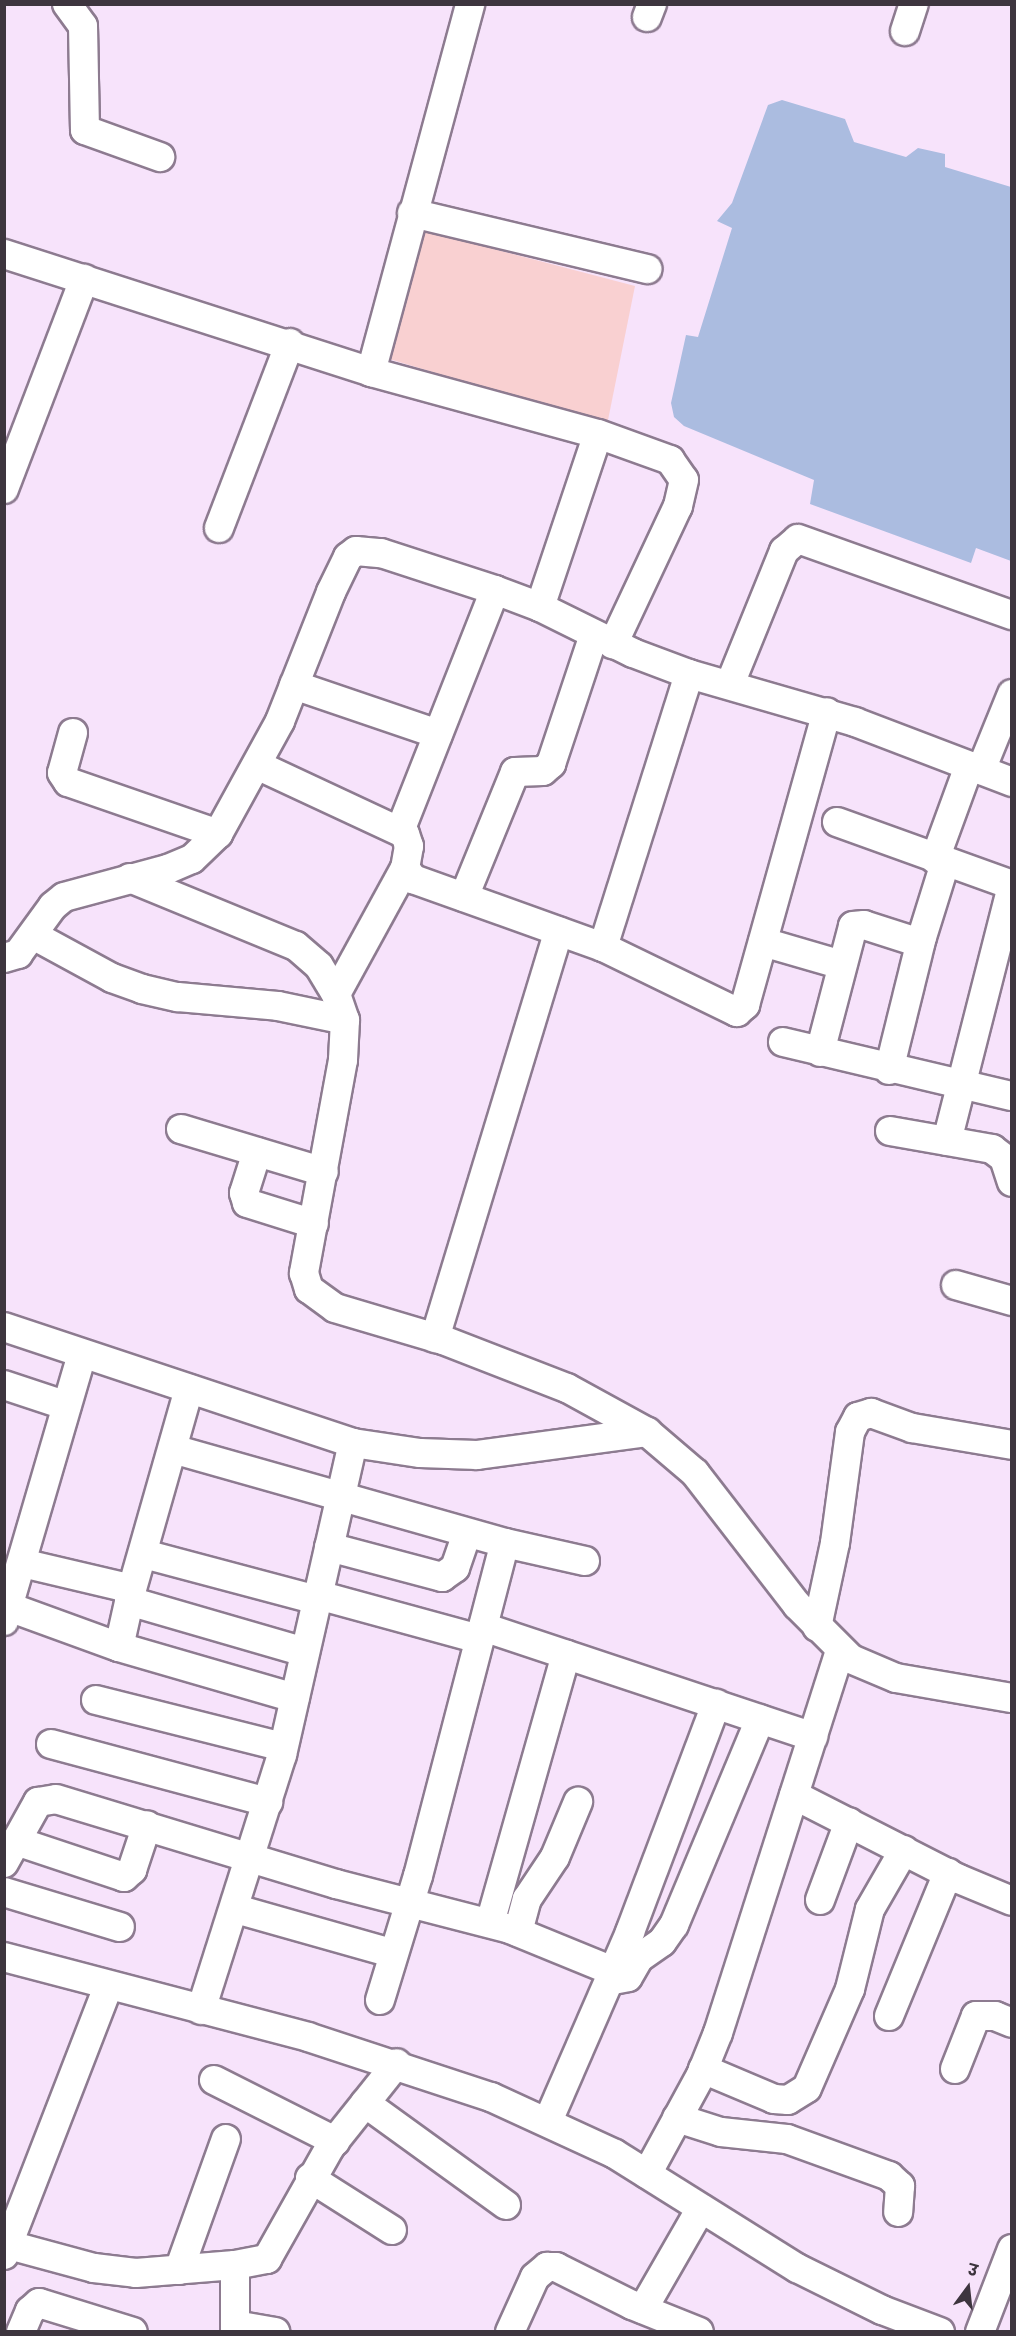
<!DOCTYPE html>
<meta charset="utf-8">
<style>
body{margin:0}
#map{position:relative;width:1016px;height:2336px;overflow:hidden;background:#f7e3fb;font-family:Poppins,"Noto Sans Devanagari",sans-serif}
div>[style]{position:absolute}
.green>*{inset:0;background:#f9d0d1}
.water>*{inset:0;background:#abbce0}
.roads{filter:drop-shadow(2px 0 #8d7b90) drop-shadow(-2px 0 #8d7b90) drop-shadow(0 2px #8d7b90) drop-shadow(0 -2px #8d7b90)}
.minor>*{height:28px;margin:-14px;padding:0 14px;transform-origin:14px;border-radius:14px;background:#fff}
span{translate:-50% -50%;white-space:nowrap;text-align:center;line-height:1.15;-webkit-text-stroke:5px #f7e3fb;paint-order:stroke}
.frame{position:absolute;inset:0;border:6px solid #3d353e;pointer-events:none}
.north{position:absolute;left:938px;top:2258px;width:60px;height:60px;-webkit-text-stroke:4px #f7e3fb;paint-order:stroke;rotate:15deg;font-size:16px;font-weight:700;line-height:24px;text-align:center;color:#3d353e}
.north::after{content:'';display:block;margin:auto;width:21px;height:27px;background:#3d353e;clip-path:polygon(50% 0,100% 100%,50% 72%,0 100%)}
</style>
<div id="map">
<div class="green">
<i style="clip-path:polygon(425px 231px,635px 286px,607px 425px,386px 358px)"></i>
</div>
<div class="water">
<i style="clip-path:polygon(782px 100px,845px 119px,854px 142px,906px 157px,918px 148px,945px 154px,945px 167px,1011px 187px,1011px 561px,976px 548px,971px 563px,810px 504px,814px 480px,684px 426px,674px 417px,671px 403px,686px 335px,698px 337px,732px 228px,717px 221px,732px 203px,768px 105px)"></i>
</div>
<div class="roads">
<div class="minor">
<i style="left:67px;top:4px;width:27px;rotate:54deg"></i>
<i style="left:83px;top:26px;width:104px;rotate:88.9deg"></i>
<i style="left:85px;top:130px;width:80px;rotate:19.8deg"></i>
<i style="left:647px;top:17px;width:14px;rotate:-69deg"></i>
<i style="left:905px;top:31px;width:28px;rotate:-72deg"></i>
<i style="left:412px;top:213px;width:242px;rotate:13.4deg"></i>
<i style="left:4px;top:254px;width:386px;rotate:17.8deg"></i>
<i style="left:371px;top:372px;width:235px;rotate:15.3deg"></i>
<i style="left:598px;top:434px;width:77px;rotate:19.9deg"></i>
<i style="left:670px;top:460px;width:24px;rotate:55deg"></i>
<i style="left:684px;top:480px;width:27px;rotate:103deg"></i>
<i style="left:678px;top:506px;width:153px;rotate:115.2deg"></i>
<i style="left:371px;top:372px;width:381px;rotate:-74.9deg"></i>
<i style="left:4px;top:489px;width:225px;rotate:-69.1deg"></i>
<i style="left:219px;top:528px;width:198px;rotate:-69deg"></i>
<i style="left:540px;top:607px;width:182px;rotate:-71.5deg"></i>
<i style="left:730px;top:684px;width:144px;rotate:-67.9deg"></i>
<i style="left:784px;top:551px;width:18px;rotate:-41deg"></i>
<i style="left:798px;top:539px;width:227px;rotate:19.6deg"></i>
<i style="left:294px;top:685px;width:152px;rotate:18.8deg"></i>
<i style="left:73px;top:733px;width:41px;rotate:105.4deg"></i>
<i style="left:62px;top:773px;width:11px;rotate:56deg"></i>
<i style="left:68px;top:782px;width:159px;rotate:19.1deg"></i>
<i style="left:257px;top:765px;width:163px;rotate:25deg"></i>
<i style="left:405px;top:834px;width:13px;rotate:72deg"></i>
<i style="left:409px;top:846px;width:22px;rotate:100deg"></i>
<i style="left:405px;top:868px;width:14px;rotate:54deg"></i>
<i style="left:413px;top:879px;width:202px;rotate:19.7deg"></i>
<i style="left:603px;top:947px;width:149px;rotate:25.9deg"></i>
<i style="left:737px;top:1012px;width:11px;rotate:-41deg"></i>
<i style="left:745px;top:1005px;width:304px;rotate:-74.4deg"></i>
<i style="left:981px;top:770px;width:82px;rotate:-67.8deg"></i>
<i style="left:837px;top:822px;width:186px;rotate:19.8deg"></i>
<i style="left:400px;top:831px;width:259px;rotate:-68.5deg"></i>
<i style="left:935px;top:859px;width:99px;rotate:-69.9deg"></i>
<i style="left:130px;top:878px;width:179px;rotate:22.3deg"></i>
<i style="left:296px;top:946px;width:30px;rotate:41deg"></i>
<i style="left:319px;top:966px;width:33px;rotate:59deg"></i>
<i style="left:336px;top:994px;width:28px;rotate:71deg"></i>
<i style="left:345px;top:1020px;width:40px;rotate:92.9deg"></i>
<i style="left:343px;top:1060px;width:217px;rotate:100.4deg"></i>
<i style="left:304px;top:1273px;width:17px;rotate:73deg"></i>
<i style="left:309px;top:1289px;width:32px;rotate:36deg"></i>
<i style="left:335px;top:1308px;width:113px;rotate:16.5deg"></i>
<i style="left:443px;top:1340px;width:133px;rotate:21.2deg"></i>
<i style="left:567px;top:1388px;width:91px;rotate:28.8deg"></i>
<i style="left:647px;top:1432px;width:63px;rotate:40.5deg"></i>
<i style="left:695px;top:1473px;width:167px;rotate:52.3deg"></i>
<i style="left:797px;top:1605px;width:76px;rotate:45deg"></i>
<i style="left:851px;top:1659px;width:49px;rotate:22.9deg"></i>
<i style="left:896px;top:1678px;width:118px;rotate:9.8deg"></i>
<i style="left:464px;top:897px;width:135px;rotate:-67.8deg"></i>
<i style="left:515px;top:772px;width:28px;rotate:-2deg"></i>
<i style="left:543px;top:771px;width:11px;rotate:-41deg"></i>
<i style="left:551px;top:764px;width:136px;rotate:-71.6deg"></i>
<i style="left:33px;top:935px;width:90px;rotate:28.6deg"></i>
<i style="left:112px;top:978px;width:32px;rotate:20deg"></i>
<i style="left:142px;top:989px;width:37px;rotate:13deg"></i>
<i style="left:178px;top:997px;width:100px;rotate:5.1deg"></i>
<i style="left:278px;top:1006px;width:68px;rotate:11.8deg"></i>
<i style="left:763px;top:942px;width:82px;rotate:16.2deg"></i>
<i style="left:603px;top:947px;width:286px;rotate:-72.5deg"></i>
<i style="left:4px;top:958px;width:15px;rotate:-16deg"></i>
<i style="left:18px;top:954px;width:59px;rotate:-53.9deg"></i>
<i style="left:53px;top:906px;width:14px;rotate:-39deg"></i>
<i style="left:64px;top:897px;width:108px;rotate:-15.1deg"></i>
<i style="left:168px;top:869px;width:26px;rotate:-23deg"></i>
<i style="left:192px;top:859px;width:36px;rotate:-44deg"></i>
<i style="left:218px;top:834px;width:129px;rotate:-61.2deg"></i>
<i style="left:280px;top:721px;width:139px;rotate:-68.4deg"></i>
<i style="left:331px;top:592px;width:39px;rotate:-64deg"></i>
<i style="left:348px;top:557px;width:10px;rotate:-37deg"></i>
<i style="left:356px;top:551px;width:25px;rotate:5deg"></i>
<i style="left:381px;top:553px;width:120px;rotate:18deg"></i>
<i style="left:495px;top:590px;width:48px;rotate:20.7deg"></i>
<i style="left:540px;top:607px;width:104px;rotate:26.3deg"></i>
<i style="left:633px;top:653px;width:60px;rotate:20.6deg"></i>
<i style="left:689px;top:674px;width:173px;rotate:16.1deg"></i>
<i style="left:855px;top:722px;width:168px;rotate:20.9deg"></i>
<i style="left:336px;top:994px;width:144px;rotate:-61.3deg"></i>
<i style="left:783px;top:1042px;width:235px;rotate:13.3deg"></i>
<i style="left:820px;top:1052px;width:130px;rotate:-75.3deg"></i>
<i style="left:853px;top:926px;width:11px;rotate:-5deg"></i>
<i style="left:864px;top:925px;width:59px;rotate:17.8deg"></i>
<i style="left:889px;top:1070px;width:137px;rotate:-76.1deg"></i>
<i style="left:922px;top:937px;width:77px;rotate:-72.7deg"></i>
<i style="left:181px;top:1129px;width:149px;rotate:16.7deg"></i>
<i style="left:890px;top:1131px;width:104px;rotate:10deg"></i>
<i style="left:992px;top:1149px;width:15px;rotate:37deg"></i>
<i style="left:1004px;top:1158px;width:25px;rotate:72deg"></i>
<i style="left:947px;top:1141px;width:263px;rotate:-75.7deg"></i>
<i style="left:257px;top:1152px;width:43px;rotate:107.6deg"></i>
<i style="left:244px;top:1193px;width:10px;rotate:73deg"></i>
<i style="left:247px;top:1203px;width:70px;rotate:17.4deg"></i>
<i style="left:956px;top:1285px;width:58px;rotate:15.9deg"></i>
<i style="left:4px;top:1327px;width:368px;rotate:18.4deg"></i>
<i style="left:353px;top:1443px;width:68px;rotate:8.5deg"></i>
<i style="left:420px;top:1453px;width:57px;rotate:2deg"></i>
<i style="left:477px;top:1455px;width:172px;rotate:-7.7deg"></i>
<i style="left:435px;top:1338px;width:425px;rotate:-73.1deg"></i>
<i style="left:4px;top:1385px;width:66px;rotate:18.4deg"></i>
<i style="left:173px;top:1449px;width:345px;rotate:15.8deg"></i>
<i style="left:505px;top:1543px;width:82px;rotate:12.7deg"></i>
<i style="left:329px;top:1547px;width:117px;rotate:14.9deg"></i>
<i style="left:442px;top:1577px;width:16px;rotate:-35deg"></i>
<i style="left:455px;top:1568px;width:37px;rotate:-71deg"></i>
<i style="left:144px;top:1554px;width:179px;rotate:14.9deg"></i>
<i style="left:22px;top:1563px;width:113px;rotate:13.3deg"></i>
<i style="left:318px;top:1595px;width:167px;rotate:15.3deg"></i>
<i style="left:129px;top:1601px;width:183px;rotate:16.2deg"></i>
<i style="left:9px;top:1607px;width:117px;rotate:20deg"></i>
<i style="left:119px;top:1647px;width:183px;rotate:16.2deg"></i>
<i style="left:4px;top:1621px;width:278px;rotate:-73.7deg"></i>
<i style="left:483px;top:1627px;width:348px;rotate:18.4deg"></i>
<i style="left:817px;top:1627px;width:86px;rotate:-77.9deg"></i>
<i style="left:835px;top:1543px;width:112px;rotate:-82.3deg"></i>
<i style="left:850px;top:1432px;width:17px;rotate:-62deg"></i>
<i style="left:858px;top:1417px;width:14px;rotate:-17deg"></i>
<i style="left:871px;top:1413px;width:44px;rotate:20.1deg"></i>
<i style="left:912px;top:1428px;width:101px;rotate:9.6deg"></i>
<i style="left:119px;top:1647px;width:59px;rotate:-77.4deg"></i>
<i style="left:132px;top:1589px;width:208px;rotate:-74.1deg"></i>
<i style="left:96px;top:1700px;width:193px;rotate:14.1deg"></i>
<i style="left:51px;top:1744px;width:225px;rotate:15deg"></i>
<i style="left:794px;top:1795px;width:185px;rotate:27deg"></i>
<i style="left:959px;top:1879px;width:57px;rotate:22.5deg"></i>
<i style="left:16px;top:1841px;width:114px;rotate:18.4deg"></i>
<i style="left:124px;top:1877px;width:11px;rotate:-41deg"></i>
<i style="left:132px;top:1870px;width:47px;rotate:-71.6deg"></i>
<i style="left:4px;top:1863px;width:70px;rotate:-60.9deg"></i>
<i style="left:38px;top:1802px;width:18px;rotate:-9deg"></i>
<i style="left:56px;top:1799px;width:293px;rotate:16.9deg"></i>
<i style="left:336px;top:1884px;width:180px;rotate:14.5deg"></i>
<i style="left:510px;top:1929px;width:111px;rotate:22.2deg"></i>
<i style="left:4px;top:1892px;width:121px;rotate:16.8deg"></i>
<i style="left:820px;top:1900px;width:83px;rotate:-69.6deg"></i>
<i style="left:236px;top:1909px;width:162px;rotate:15.8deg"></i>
<i style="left:490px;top:1923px;width:279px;rotate:-74.2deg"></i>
<i style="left:518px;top:1932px;width:34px;rotate:-75deg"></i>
<i style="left:527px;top:1899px;width:50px;rotate:-56.3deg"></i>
<i style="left:555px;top:1857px;width:60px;rotate:-67.3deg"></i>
<i style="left:4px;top:1957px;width:314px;rotate:14.7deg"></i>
<i style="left:308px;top:2037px;width:193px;rotate:18.2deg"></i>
<i style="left:491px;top:2097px;width:136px;rotate:24.7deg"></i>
<i style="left:615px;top:2154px;width:215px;rotate:32.1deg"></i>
<i style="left:797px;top:2268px;width:95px;rotate:26.3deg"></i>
<i style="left:882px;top:2310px;width:62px;rotate:20.8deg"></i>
<i style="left:613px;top:1980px;width:15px;rotate:-11deg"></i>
<i style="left:628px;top:1977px;width:22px;rotate:-60deg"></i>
<i style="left:639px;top:1958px;width:28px;rotate:-35deg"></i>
<i style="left:662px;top:1942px;width:21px;rotate:-55deg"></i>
<i style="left:674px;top:1925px;width:223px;rotate:-67.3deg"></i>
<i style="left:380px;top:2000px;width:130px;rotate:-73deg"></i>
<i style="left:418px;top:1876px;width:344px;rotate:-75.4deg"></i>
<i style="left:201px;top:2010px;width:268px;rotate:-72.4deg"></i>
<i style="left:282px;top:1755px;width:320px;rotate:-77.2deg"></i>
<i style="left:889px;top:2016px;width:155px;rotate:-67.6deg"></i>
<i style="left:703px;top:2069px;width:77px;rotate:22.9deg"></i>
<i style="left:774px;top:2099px;width:14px;rotate:4deg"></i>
<i style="left:788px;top:2100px;width:22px;rotate:-32deg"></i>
<i style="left:807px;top:2088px;width:108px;rotate:-66.5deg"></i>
<i style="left:850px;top:1989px;width:82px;rotate:-76deg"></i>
<i style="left:870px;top:1909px;width:68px;rotate:-60deg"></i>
<i style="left:955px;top:2069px;width:57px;rotate:-68.4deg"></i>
<i style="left:976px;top:2016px;width:19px"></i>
<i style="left:995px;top:2016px;width:18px;rotate:22deg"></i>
<i style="left:214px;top:2080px;width:136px;rotate:26.8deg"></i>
<i style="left:365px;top:2103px;width:174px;rotate:35.9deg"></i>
<i style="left:677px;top:2118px;width:46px;rotate:17.7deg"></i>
<i style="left:721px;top:2132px;width:66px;rotate:6.1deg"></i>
<i style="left:787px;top:2139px;width:109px;rotate:19.9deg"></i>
<i style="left:889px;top:2176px;width:15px;rotate:42deg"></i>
<i style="left:900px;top:2186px;width:26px;rotate:94deg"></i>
<i style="left:548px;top:2121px;width:206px;rotate:-66.5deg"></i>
<i style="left:630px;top:1932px;width:244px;rotate:-69.3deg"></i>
<i style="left:647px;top:2174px;width:113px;rotate:-61.4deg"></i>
<i style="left:701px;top:2075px;width:45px;rotate:-68deg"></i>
<i style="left:718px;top:2033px;width:402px;rotate:-72.3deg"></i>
<i style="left:310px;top:2178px;width:97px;rotate:32.4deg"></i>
<i style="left:9px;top:2245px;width:88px;rotate:15.1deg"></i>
<i style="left:94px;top:2268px;width:42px;rotate:6.8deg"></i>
<i style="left:136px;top:2273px;width:99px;rotate:-4.6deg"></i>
<i style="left:235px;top:2265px;width:33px;rotate:-11deg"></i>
<i style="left:267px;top:2259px;width:129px;rotate:-60.6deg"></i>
<i style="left:330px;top:2147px;width:107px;rotate:-51.4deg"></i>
<i style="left:4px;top:2255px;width:287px;rotate:-68.8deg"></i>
<i style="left:179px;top:2270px;width:139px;rotate:-70.3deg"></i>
<i style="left:643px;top:2309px;width:116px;rotate:-60.1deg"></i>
<i style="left:235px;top:2325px;width:41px;rotate:9.9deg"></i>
<i style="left:21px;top:2332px;width:23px;rotate:-67deg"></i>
<i style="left:30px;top:2311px;width:12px;rotate:-42deg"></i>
<i style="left:39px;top:2303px;width:98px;rotate:17.1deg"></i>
<i style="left:235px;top:2332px;width:67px;rotate:-90deg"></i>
<i style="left:510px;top:2332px;width:60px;rotate:-65.6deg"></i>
<i style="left:535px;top:2277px;width:16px;rotate:-40deg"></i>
<i style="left:547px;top:2267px;width:9px"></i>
<i style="left:556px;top:2267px;width:85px;rotate:26.6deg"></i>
<i style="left:632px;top:2305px;width:72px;rotate:21.9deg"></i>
<i style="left:980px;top:2332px;width:89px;rotate:-68.9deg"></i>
</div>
</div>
<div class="frame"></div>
<div class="north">उ</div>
</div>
